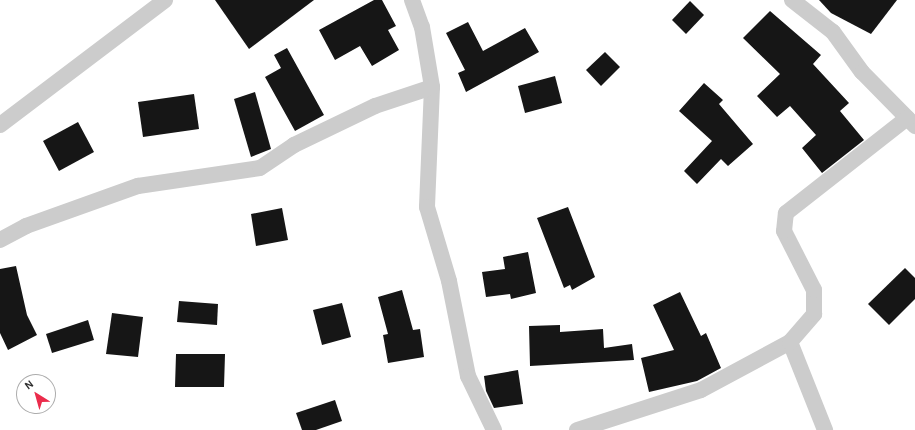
<!DOCTYPE html>
<style>
body{margin:0}
#map{position:relative;width:915px;height:430px;overflow:hidden;background:#fff;font-family:Karla,sans-serif}
div>[style]{position:absolute}
.building>*{inset:0;background:#161616}
.street>*{height:16px;margin:-8px;padding:0 8px;transform-origin:8px;border-radius:8px;background:#ccc}
span{translate:-50% -50%;white-space:nowrap;text-align:center;line-height:1.15;-webkit-text-stroke:4px #fff;paint-order:stroke}
.north{position:absolute;left:16px;top:374px;width:40px;height:40px;box-sizing:border-box;background:#fff;border:1px solid #acacac;border-radius:50%;rotate:323deg;font-size:11px;font-weight:700;line-height:16px;text-align:center;color:#2f2f2f}
.north::after{content:'';display:block;margin:auto;width:14px;height:18px;background:#eb2c4c;clip-path:polygon(50% 0,100% 100%,50% 72%,0 100%)}
</style>
<div id="map">
<div class="building">
<i style="clip-path:polygon(215px 0,314px 0,249px 49px)"></i>
<i style="clip-path:polygon(374px 0,382px 0,396px 26px,388px 30px,399px 50px,372px 66px,360px 46px,335px 60px,319px 30px)"></i>
<i style="clip-path:polygon(819px 0,897px 0,871px 34px,831px 13px)"></i>
<i style="clip-path:polygon(690px 1px,704px 15px,686px 34px,672px 20px)"></i>
<i style="clip-path:polygon(770px 11px,821px 55px,813px 64px,849px 103px,840px 111px,864px 140px,822px 173px,802px 148px,816px 135px,790px 106px,777px 117px,757px 96px,780px 74px,743px 38px)"></i>
<i style="clip-path:polygon(468px 22px,483px 51px,525px 28px,539px 52px,466px 92px,458px 73px,465px 70px,446px 33px)"></i>
<i style="clip-path:polygon(287px 48px,324px 115px,295px 131px,265px 77px,281px 68px,274px 55px)"></i>
<i style="clip-path:polygon(605px 52px,620px 67px,601px 86px,586px 70px)"></i>
<i style="clip-path:polygon(555px 76px,562px 103px,525px 113px,518px 86px)"></i>
<i style="clip-path:polygon(704px 83px,723px 100px,719px 104px,753px 144px,728px 166px,721px 159px,697px 184px,684px 171px,712px 141px,679px 111px)"></i>
<i style="clip-path:polygon(255px 92px,271px 149px,251px 157px,234px 99px)"></i>
<i style="clip-path:polygon(194px 94px,199px 129px,143px 137px,138px 102px)"></i>
<i style="clip-path:polygon(78px 122px,94px 152px,59px 171px,43px 141px)"></i>
<i style="clip-path:polygon(568px 207px,595px 277px,572px 290px,570px 285px,564px 288px,537px 218px)"></i>
<i style="clip-path:polygon(282px 208px,288px 240px,256px 246px,251px 214px)"></i>
<i style="clip-path:polygon(528px 252px,536px 293px,511px 299px,510px 294px,486px 297px,482px 272px,505px 269px,503px 257px)"></i>
<i style="clip-path:polygon(16px 266px,27px 315px,37px 335px,8px 350px,0 333px,0 269px)"></i>
<i style="clip-path:polygon(905px 268px,915px 278px,915px 299px,889px 325px,868px 304px)"></i>
<i style="clip-path:polygon(402px 290px,413px 330px,420px 329px,424px 357px,388px 363px,383px 335px,388px 334px,378px 297px)"></i>
<i style="clip-path:polygon(680px 292px,701px 336px,706px 333px,721px 368px,697px 381px,649px 392px,641px 358px,674px 350px,653px 305px)"></i>
<i style="clip-path:polygon(179px 301px,218px 304px,217px 325px,177px 322px)"></i>
<i style="clip-path:polygon(342px 303px,351px 337px,322px 345px,313px 310px)"></i>
<i style="clip-path:polygon(112px 313px,143px 317px,138px 357px,106px 354px)"></i>
<i style="clip-path:polygon(88px 320px,94px 340px,52px 353px,46px 334px)"></i>
<i style="clip-path:polygon(560px 325px,560px 332px,603px 329px,604px 348px,632px 344px,634px 360px,530px 366px,529px 326px)"></i>
<i style="clip-path:polygon(176px 354px,225px 354px,224px 387px,175px 387px)"></i>
<i style="clip-path:polygon(518px 370px,523px 404px,494px 408px,486px 391px,484px 376px)"></i>
<i style="clip-path:polygon(335px 400px,342px 421px,316px 430px,302px 430px,296px 413px)"></i>
</div>
<div class="street">
<i style="left:412px;top:0;width:29px;rotate:70deg"></i>
<i style="left:422px;top:27px;width:61px;rotate:80.5deg"></i>
<i style="left:432px;top:87px;width:120px;rotate:92.4deg"></i>
<i style="left:427px;top:207px;width:77px;rotate:73.4deg"></i>
<i style="left:449px;top:281px;width:97px;rotate:78.7deg"></i>
<i style="left:468px;top:376px;width:60px;rotate:64.3deg"></i>
<i style="left:792px;top:0;width:52px;rotate:38deg"></i>
<i style="left:833px;top:32px;width:49px;rotate:54.1deg"></i>
<i style="left:862px;top:72px;width:76px;rotate:45.5deg"></i>
<i style="left:0;top:125px;width:207px;rotate:-37.1deg"></i>
<i style="left:0;top:240px;width:30px;rotate:-28deg"></i>
<i style="left:26px;top:226px;width:119px;rotate:-19.7deg"></i>
<i style="left:138px;top:186px;width:123px;rotate:-8.4deg"></i>
<i style="left:260px;top:168px;width:41px;rotate:-34.1deg"></i>
<i style="left:294px;top:145px;width:90px;rotate:-25.7deg"></i>
<i style="left:375px;top:106px;width:60px;rotate:-18.4deg"></i>
<i style="left:790px;top:342px;width:95px;rotate:68.3deg"></i>
<i style="left:577px;top:430px;width:130px;rotate:-17.9deg"></i>
<i style="left:701px;top:390px;width:101px;rotate:-28.3deg"></i>
<i style="left:790px;top:342px;width:37px;rotate:-49deg"></i>
<i style="left:814px;top:314px;width:24px;rotate:-90deg"></i>
<i style="left:814px;top:290px;width:66px;rotate:-117deg"></i>
<i style="left:784px;top:231px;width:18px;rotate:-84deg"></i>
<i style="left:786px;top:213px;width:154px;rotate:-38.1deg"></i>
</div>
<div class="north">N</div>
</div>
